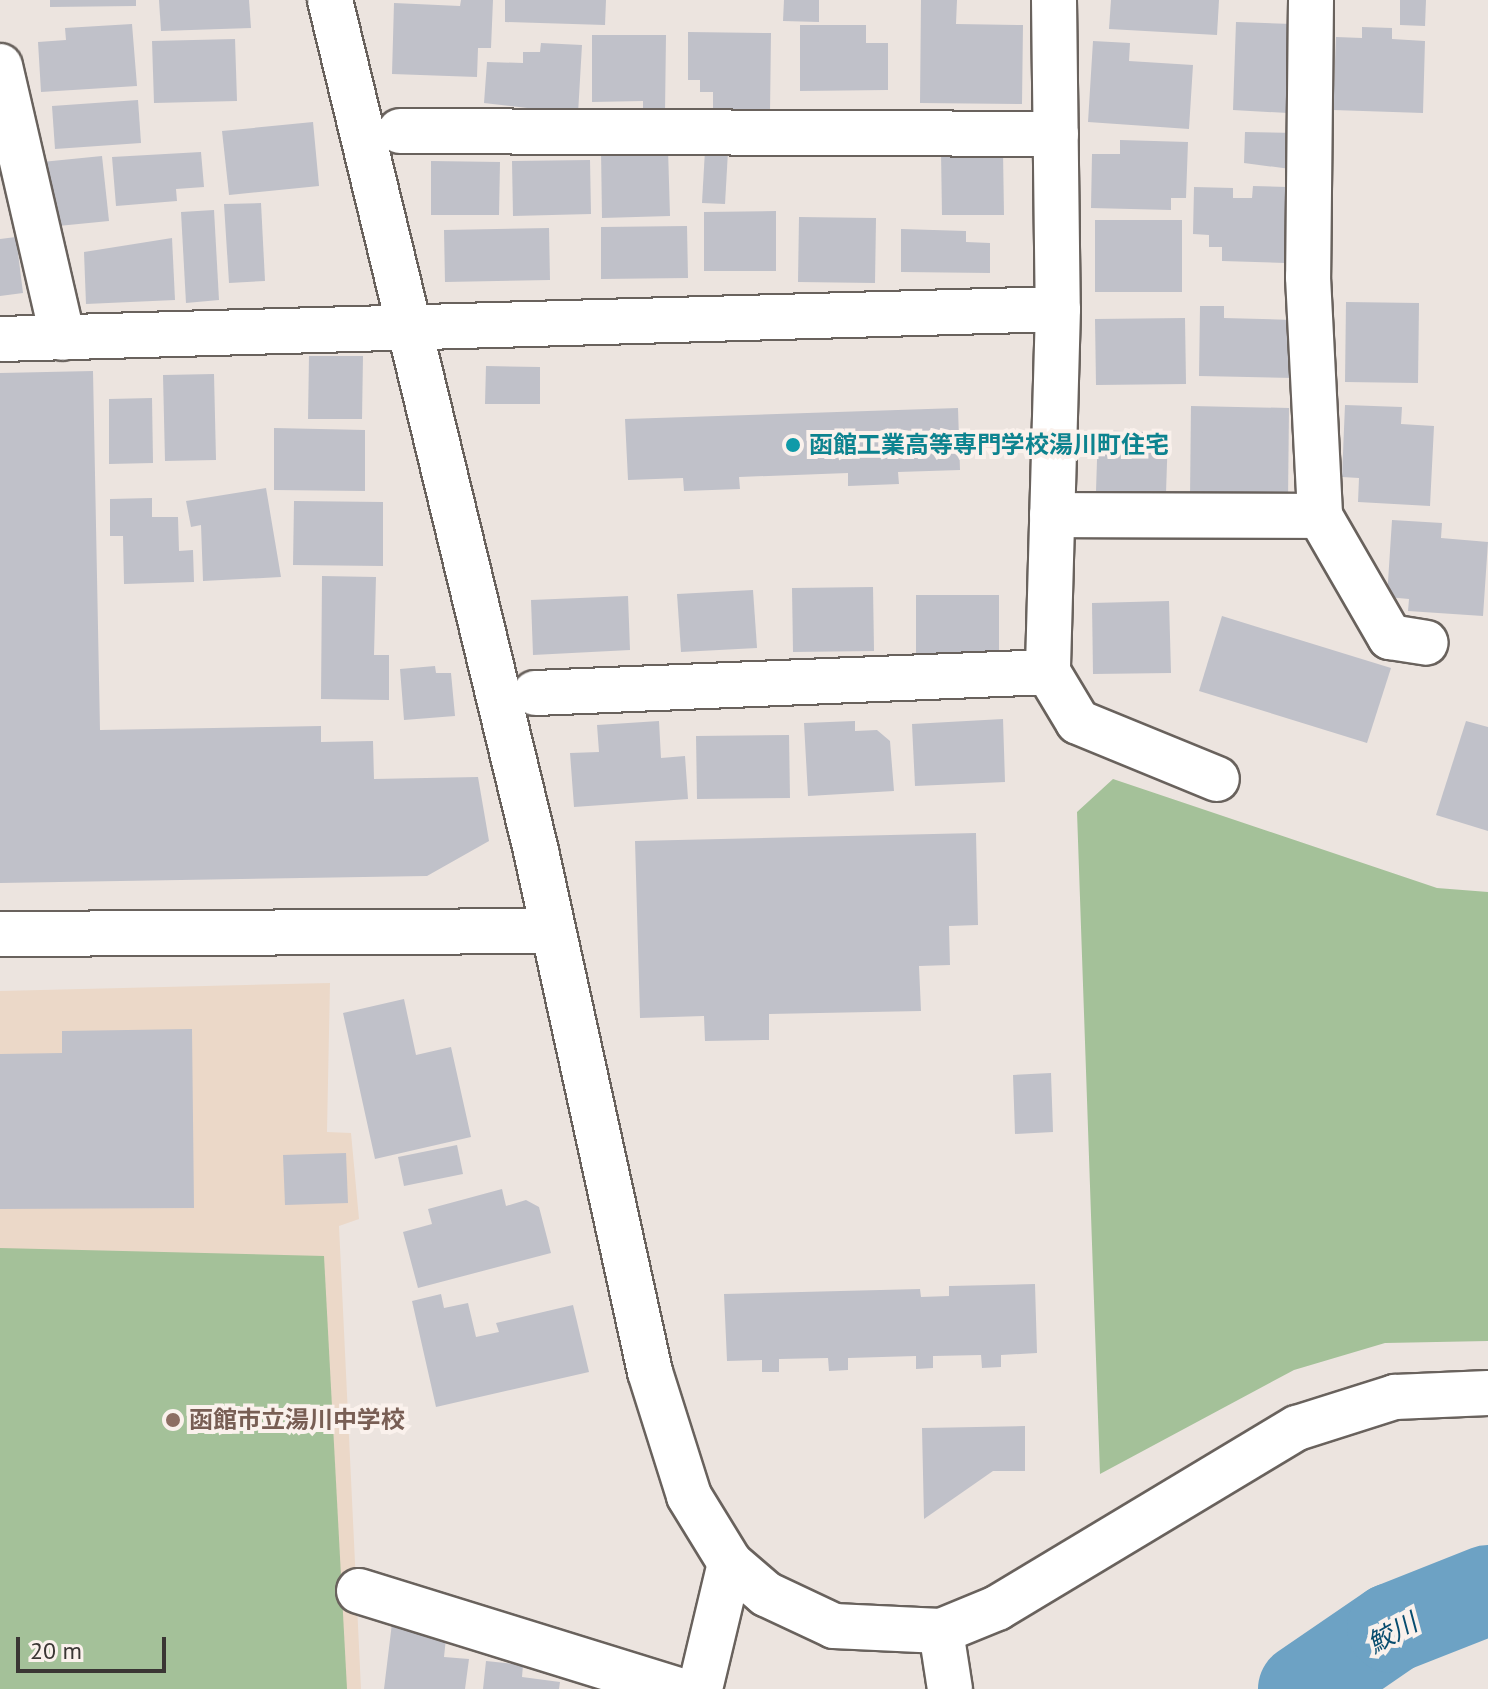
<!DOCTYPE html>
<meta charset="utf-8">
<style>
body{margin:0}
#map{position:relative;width:1488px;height:1689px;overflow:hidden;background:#ece4df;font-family:"PT Sans","Noto Sans JP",sans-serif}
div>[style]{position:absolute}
.education>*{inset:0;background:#ebd8c8}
.green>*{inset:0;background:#a4c199}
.river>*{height:90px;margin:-45px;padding:0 45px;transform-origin:45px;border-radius:45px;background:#6da2c4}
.building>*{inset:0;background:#c0c1c9}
.roads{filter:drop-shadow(2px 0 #69625d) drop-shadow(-2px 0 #69625d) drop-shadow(0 2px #69625d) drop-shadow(0 -2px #69625d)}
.street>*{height:44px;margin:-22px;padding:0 22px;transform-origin:22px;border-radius:22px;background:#fff}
.secondary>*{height:44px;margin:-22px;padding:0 22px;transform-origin:22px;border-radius:22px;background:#fff}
.dots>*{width:22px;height:22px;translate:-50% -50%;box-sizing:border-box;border:4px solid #faf1ec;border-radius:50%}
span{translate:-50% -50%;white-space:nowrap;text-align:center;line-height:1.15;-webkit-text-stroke:8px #faf1ec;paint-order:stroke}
.culture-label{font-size:24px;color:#0d838f;font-weight:700}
.left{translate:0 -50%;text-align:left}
.education-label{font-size:24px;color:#785e54;font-weight:700}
.water-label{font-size:26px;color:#074c6e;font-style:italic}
.scale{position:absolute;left:16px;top:1637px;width:150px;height:36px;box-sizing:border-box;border:4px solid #3a3634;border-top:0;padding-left:10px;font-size:24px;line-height:28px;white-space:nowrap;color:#3a3634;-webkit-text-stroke:6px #faf1ec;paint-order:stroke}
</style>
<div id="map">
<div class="education">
<i style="clip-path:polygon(330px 983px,327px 1132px,351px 1133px,359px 1219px,339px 1226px,361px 1689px,0 1689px,0 991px)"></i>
</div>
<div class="green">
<i style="clip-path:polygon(1113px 779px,1437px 888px,1488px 892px,1488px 1341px,1385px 1343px,1294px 1370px,1100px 1474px,1077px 812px)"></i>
<i style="clip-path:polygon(0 1248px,324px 1256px,347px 1689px,0 1689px)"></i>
</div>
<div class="river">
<i style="left:1303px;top:1689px;width:108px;rotate:-34.4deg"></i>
<i style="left:1392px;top:1628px;width:103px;rotate:-21.6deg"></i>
</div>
<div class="building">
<i style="clip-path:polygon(50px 0,136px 0,136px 6px,50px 7px)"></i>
<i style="clip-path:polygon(159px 0,249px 0,251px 28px,161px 31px)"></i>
<i style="clip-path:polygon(461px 0,493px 0,491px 48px,478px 48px,477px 77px,392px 74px,394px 3px,460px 6px)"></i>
<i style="clip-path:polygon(505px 0,606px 0,605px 25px,505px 22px)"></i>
<i style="clip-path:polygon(784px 0,819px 0,819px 22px,783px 21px)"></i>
<i style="clip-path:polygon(921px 0,957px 0,956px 24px,1023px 25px,1022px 104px,920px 103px)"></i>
<i style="clip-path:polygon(1111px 0,1219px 0,1217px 35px,1109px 29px)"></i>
<i style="clip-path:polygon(1400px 0,1426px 0,1425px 26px,1400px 25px)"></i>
<i style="clip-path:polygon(1236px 22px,1292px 24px,1288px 113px,1233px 110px)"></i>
<i style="clip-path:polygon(132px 24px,137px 86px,41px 92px,38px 42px,66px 40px,65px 28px)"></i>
<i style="clip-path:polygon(800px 25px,866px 25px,866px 43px,888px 43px,888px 90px,800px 91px)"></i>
<i style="clip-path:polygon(1362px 27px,1392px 28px,1392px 39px,1425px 41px,1423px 113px,1333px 110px,1336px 37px,1362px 38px)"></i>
<i style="clip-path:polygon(688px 32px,771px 33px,770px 113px,713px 113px,713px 92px,700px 92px,700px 80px,688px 80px)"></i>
<i style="clip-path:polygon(592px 35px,666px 35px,665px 113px,643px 112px,643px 101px,592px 102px)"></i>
<i style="clip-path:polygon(235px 39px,237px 101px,154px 103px,152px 41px)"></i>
<i style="clip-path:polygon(1093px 41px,1130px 43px,1129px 61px,1193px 65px,1189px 129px,1088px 122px)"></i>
<i style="clip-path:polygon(541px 43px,582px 45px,578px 114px,484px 103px,487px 62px,523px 63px,523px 52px,540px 52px)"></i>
<i style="clip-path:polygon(138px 100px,141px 143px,55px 149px,52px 106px)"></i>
<i style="clip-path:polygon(313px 122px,319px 186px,229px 195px,222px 131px)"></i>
<i style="clip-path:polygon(1245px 132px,1298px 133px,1298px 170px,1244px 163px)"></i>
<i style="clip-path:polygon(1120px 140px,1188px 142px,1186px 198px,1171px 198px,1171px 210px,1091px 208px,1092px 154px,1120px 154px)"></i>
<i style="clip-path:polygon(668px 149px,670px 216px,602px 218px,601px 150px)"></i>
<i style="clip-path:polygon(705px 150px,728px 151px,725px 204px,702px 203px)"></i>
<i style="clip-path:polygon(201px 152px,204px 187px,176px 189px,177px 201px,116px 206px,112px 157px)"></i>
<i style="clip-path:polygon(941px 152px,1003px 152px,1004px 215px,942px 215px)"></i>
<i style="clip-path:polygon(102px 156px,109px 221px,48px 227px,42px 162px)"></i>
<i style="clip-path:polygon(590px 160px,591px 214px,513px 216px,512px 161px)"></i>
<i style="clip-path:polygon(431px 161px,500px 162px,499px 215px,431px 215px)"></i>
<i style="clip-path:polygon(1253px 186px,1287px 187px,1285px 263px,1222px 261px,1222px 247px,1209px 247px,1209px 235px,1193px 234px,1194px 187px,1233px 188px,1233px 198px,1252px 198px)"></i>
<i style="clip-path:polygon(261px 203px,265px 281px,229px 283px,224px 204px)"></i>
<i style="clip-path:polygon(214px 210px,219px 300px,186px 303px,181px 212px)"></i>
<i style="clip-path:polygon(776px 211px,776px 271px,704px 271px,704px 212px)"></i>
<i style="clip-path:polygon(799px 217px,876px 218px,875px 283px,798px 282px)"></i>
<i style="clip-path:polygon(1095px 220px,1182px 220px,1182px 292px,1095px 292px)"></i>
<i style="clip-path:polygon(687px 226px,688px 278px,601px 279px,601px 227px)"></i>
<i style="clip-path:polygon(549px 228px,550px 280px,445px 282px,444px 230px)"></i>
<i style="clip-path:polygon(901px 229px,966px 231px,966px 242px,990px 243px,990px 273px,901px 272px)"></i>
<i style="clip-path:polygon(16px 237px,23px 293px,0 296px,0 239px)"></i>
<i style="clip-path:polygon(172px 238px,175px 300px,86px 304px,84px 252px)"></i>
<i style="clip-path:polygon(1346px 302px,1419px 303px,1418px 383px,1345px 382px)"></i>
<i style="clip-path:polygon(1200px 306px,1224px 306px,1224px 318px,1294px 320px,1293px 378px,1199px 376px)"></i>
<i style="clip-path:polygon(1185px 318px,1186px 384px,1096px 385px,1095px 319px)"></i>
<i style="clip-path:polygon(309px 356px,363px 356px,362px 419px,308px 419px)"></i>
<i style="clip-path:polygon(486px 366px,540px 367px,540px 404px,485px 404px)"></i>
<i style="clip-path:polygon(93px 371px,100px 730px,321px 726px,321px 742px,373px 741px,374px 779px,478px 777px,489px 841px,427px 876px,0 883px,0 373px)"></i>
<i style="clip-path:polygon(214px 374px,216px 460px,165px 461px,163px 375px)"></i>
<i style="clip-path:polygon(152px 398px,153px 463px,109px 464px,109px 399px)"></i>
<i style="clip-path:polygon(1345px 405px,1402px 407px,1401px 424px,1434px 426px,1430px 506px,1358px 502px,1359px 478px,1342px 477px)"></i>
<i style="clip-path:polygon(1191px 406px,1289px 408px,1288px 500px,1190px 498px)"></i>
<i style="clip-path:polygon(958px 408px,960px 470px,898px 472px,899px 484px,848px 486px,848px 473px,739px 477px,740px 489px,684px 491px,683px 478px,628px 480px,625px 419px)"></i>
<i style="clip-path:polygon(274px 428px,365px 430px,365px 491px,274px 490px)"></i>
<i style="clip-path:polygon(1098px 430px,1168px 433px,1166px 493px,1096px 491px)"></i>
<i style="clip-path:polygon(266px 488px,281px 577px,203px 581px,201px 525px,191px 527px,186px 501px)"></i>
<i style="clip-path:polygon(152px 498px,152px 517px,178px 517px,179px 551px,193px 550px,194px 582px,124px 584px,123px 536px,110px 536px,110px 499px)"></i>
<i style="clip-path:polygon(294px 501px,383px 502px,383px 566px,293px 565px)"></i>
<i style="clip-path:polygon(1392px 520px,1442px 523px,1441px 538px,1488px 542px,1483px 616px,1408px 611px,1409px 599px,1387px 597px)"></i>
<i style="clip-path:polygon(322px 576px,376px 577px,374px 655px,389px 655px,389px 700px,321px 699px)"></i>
<i style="clip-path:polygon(873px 587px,874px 651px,793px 652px,792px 588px)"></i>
<i style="clip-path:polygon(753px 590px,757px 648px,681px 652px,677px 594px)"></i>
<i style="clip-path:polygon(916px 595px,999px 595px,999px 653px,916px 653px)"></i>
<i style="clip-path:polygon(628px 596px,630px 650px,533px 655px,531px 600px)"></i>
<i style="clip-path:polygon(1169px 601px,1171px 673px,1093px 674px,1092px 603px)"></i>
<i style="clip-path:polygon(1222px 616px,1391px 668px,1367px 743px,1199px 691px)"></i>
<i style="clip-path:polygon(435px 666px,436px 673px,451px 673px,455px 716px,404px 720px,400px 669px)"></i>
<i style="clip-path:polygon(1003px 719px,1005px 782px,915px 786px,912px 724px)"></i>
<i style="clip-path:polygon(659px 721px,661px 758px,685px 756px,688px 799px,574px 807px,570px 753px,599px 752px,597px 725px)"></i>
<i style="clip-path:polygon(855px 721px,855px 731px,877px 730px,890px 741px,894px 791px,808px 796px,804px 723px)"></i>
<i style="clip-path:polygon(1466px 721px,1488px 727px,1488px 831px,1436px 815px)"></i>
<i style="clip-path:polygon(789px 735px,790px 798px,697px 799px,696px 736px)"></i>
<i style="clip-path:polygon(976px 833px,978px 925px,949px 926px,950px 965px,919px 966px,921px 1011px,769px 1014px,769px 1040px,705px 1041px,704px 1016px,640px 1018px,635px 841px)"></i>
<i style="clip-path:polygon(404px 999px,416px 1055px,451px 1047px,471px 1137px,375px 1159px,343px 1013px)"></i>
<i style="clip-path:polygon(192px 1029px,194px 1208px,0 1209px,0 1054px,62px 1053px,62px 1031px)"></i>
<i style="clip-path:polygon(1051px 1073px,1053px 1132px,1015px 1134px,1013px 1075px)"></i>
<i style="clip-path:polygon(457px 1145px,463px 1174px,404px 1186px,398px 1157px)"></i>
<i style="clip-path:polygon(346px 1153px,348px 1203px,285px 1205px,283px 1155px)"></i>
<i style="clip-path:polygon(502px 1189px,506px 1206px,526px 1200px,539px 1207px,551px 1253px,418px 1288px,403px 1232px,432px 1224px,428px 1209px)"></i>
<i style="clip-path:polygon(1035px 1284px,1037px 1353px,1001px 1355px,1001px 1367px,982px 1368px,981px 1355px,933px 1356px,933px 1368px,916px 1369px,916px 1356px,848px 1358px,848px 1370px,829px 1371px,828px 1358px,779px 1359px,779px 1372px,762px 1372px,762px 1360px,727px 1361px,724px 1294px,920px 1289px,921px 1297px,949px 1296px,949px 1286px)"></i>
<i style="clip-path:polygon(441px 1294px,444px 1308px,468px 1303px,476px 1337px,499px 1332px,496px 1323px,573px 1305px,589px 1372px,436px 1407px,412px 1301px)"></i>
<i style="clip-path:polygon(1025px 1426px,1025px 1471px,993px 1471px,924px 1519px,922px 1428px)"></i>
<i style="clip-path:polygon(392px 1623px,447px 1629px,444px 1657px,469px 1659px,465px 1689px,384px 1689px)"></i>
<i style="clip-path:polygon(486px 1661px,523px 1665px,522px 1677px,560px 1682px,559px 1689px,483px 1689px)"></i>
</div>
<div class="roads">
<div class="street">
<i style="left:1054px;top:0;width:309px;rotate:89.3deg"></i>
<i style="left:1058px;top:309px;width:363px;rotate:91.6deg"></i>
<i style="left:1048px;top:672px;width:58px;rotate:59deg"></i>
<i style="left:1078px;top:722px;width:150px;rotate:22.3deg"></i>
<i style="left:1311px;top:0;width:277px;rotate:90.6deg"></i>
<i style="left:1308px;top:277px;width:239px;rotate:87.1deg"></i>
<i style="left:1320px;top:516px;width:140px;rotate:60deg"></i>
<i style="left:1390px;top:637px;width:36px;rotate:9deg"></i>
<i style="left:0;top:66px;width:279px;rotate:77deg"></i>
<i style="left:400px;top:131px;width:656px;rotate:0.26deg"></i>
<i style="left:0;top:339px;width:1058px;rotate:-1.62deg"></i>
<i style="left:1052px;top:515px;width:268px;rotate:0.2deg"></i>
<i style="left:535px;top:693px;width:513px;rotate:-2.34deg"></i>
<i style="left:359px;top:1591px;width:332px;rotate:17.2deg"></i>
<i style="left:941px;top:1631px;width:59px;rotate:81.2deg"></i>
<i style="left:700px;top:1689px;width:130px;rotate:-76.6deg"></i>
</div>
<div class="secondary">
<i style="left:330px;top:0;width:876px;rotate:76.39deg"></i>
<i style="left:536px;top:851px;width:533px;rotate:77.66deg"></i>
<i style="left:650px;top:1372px;width:130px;rotate:72.5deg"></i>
<i style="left:689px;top:1496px;width:79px;rotate:58.5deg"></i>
<i style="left:730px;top:1563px;width:48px;rotate:40.7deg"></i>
<i style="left:766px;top:1594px;width:75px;rotate:25.2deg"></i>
<i style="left:834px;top:1626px;width:107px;rotate:2.7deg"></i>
<i style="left:941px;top:1631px;width:61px;rotate:-22.3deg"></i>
<i style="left:997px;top:1608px;width:350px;rotate:-31deg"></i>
<i style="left:1297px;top:1428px;width:103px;rotate:-17.6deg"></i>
<i style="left:1395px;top:1397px;width:93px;rotate:-2.5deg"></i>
<i style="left:0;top:934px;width:552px;rotate:-0.31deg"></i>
</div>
</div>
<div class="dots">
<i style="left:793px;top:445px;background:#0f9aa8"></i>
<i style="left:173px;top:1420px;background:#8d6e63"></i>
</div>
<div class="culture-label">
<span class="left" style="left:809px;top:445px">函館工業高等専門学校湯川町住宅</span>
</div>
<div class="education-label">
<span class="left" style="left:189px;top:1420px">函館市立湯川中学校</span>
</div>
<div class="water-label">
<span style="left:1392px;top:1633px;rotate:-29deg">鮫川</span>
</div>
<div class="scale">20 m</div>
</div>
